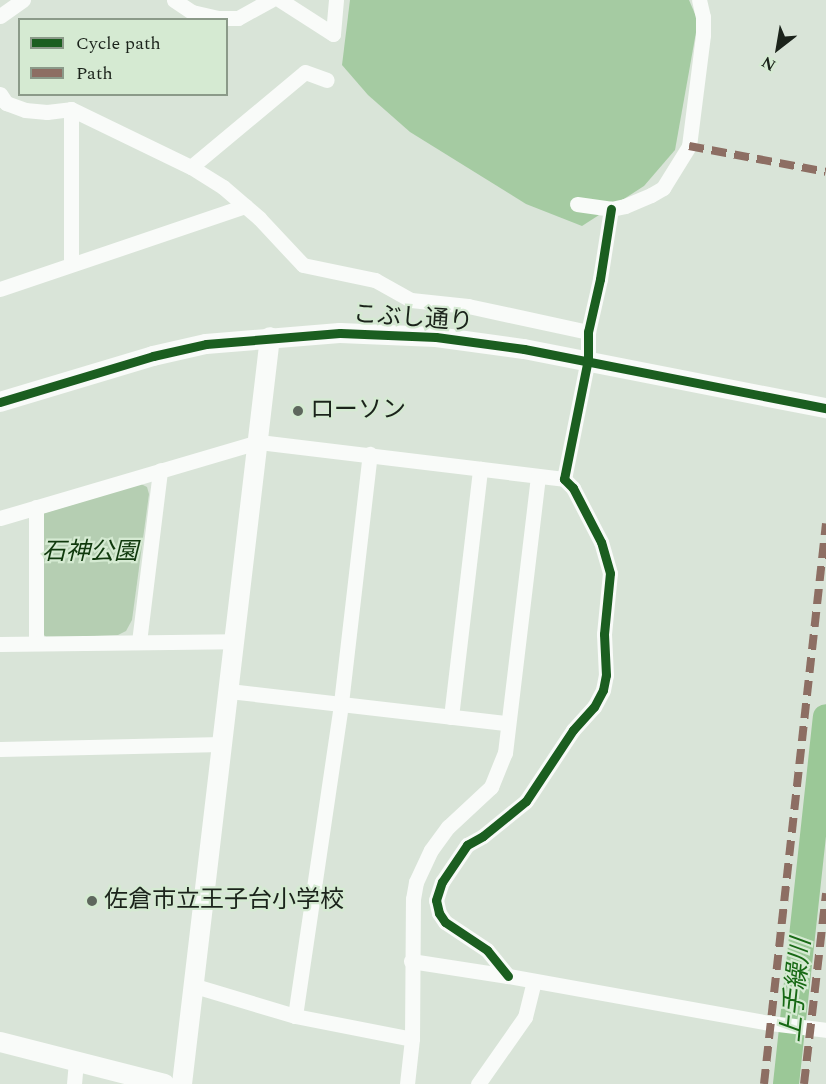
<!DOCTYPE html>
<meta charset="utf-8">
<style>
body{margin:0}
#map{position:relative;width:826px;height:1084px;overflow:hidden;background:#d9e4d8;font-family:Spectral,"Noto Sans JP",serif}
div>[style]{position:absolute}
.green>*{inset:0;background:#b5ceb2}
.forest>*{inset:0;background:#a5cba2}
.river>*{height:26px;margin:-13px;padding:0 13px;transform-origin:13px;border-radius:13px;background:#9bc897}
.minor>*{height:15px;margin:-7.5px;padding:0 7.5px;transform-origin:7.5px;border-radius:7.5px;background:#f9fbf9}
.tertiary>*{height:20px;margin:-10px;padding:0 10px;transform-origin:10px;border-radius:10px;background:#f9fbf9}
.quiet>*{height:8px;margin-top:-4px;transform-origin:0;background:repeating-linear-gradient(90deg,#8d6e63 0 15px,transparent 0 23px)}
.cycleway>*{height:9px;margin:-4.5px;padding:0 4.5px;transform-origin:4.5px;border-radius:4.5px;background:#1b5e20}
.dots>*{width:16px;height:16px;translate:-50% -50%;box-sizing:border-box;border:3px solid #d5ead2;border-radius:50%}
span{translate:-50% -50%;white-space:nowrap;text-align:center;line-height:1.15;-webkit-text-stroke:4.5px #d5ead2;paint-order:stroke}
.street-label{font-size:24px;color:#1b231b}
.poi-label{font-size:24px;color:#1b231b}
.left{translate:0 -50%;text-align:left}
.park-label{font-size:24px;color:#10390d;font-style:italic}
.water-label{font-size:26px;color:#176914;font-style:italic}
.legend{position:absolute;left:18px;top:18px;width:210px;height:78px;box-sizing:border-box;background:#d5ead2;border:2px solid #8b9a89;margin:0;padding:8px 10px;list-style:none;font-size:18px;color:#1b231b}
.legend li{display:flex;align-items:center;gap:12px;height:30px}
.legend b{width:30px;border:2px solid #8b9a89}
.north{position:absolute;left:748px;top:18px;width:60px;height:60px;-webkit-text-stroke:4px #d5ead2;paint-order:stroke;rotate:211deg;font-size:16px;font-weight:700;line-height:24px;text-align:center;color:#1b231b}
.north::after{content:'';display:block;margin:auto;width:21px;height:27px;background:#1b231b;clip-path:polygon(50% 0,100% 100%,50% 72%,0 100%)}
</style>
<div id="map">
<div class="green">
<i style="clip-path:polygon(141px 484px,147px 487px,149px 494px,132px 620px,126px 631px,118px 635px,47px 638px,41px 632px,41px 514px)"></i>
</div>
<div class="forest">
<i style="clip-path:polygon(350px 0,689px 0,698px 21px,675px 150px,644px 186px,582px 226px,526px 204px,410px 132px,368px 95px,342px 65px)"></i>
</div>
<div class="river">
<i style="left:786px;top:1084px;width:369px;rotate:-83.8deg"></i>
</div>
<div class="minor">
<i style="left:174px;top:0;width:22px;rotate:34deg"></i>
<i style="left:192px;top:12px;width:28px;rotate:13deg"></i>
<i style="left:219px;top:18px;width:19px"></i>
<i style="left:238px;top:18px;width:38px;rotate:-29deg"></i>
<i style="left:280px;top:0;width:63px;rotate:32.7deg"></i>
<i style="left:0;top:16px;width:28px;rotate:-35deg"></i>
<i style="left:333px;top:34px;width:34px;rotate:-85deg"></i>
<i style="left:0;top:94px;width:11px;rotate:56deg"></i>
<i style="left:6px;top:103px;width:20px;rotate:20deg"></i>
<i style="left:25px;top:110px;width:22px;rotate:5deg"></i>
<i style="left:47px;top:112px;width:24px;rotate:-7deg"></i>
<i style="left:71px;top:109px;width:133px;rotate:25.8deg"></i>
<i style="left:191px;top:167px;width:38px;rotate:32deg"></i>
<i style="left:223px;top:187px;width:48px;rotate:40.7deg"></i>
<i style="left:259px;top:218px;width:64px;rotate:46.9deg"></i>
<i style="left:303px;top:265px;width:74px;rotate:11.8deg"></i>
<i style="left:375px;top:280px;width:41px;rotate:29.1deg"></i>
<i style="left:411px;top:300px;width:57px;rotate:6deg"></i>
<i style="left:468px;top:306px;width:123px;rotate:12.2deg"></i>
<i style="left:191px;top:167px;width:148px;rotate:-39.8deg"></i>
<i style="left:305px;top:72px;width:23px;rotate:20deg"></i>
<i style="left:577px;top:204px;width:34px;rotate:8deg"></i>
<i style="left:611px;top:209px;width:14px;rotate:-12deg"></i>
<i style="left:625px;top:206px;width:28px;rotate:-23deg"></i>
<i style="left:651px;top:195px;width:14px;rotate:-30deg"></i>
<i style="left:663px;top:188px;width:49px;rotate:-58.2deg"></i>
<i style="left:689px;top:146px;width:112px;rotate:-82.8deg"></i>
<i style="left:703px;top:35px;width:18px;rotate:-90deg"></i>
<i style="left:703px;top:17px;width:17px;rotate:-103deg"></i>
<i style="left:71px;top:264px;width:155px;rotate:-90deg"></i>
<i style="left:0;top:289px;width:259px;rotate:-18.7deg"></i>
<i style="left:36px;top:507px;width:136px;rotate:90deg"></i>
<i style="left:0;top:518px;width:270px;rotate:-16.4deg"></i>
<i style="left:259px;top:442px;width:307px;rotate:6.9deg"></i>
<i style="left:139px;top:642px;width:173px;rotate:-83deg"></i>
<i style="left:0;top:644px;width:234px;rotate:-0.7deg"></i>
<i style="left:229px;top:691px;width:280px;rotate:6.6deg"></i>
<i style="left:451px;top:717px;width:250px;rotate:-83.3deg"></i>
<i style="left:0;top:749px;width:222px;rotate:-1.3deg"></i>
<i style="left:411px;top:961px;width:98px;rotate:8.8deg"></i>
<i style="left:508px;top:976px;width:266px;rotate:10.2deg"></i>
<i style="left:770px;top:1023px;width:56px;rotate:7.1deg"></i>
<i style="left:508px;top:976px;width:33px;rotate:-129deg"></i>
<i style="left:487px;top:950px;width:50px;rotate:-146.3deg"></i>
<i style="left:445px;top:922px;width:11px;rotate:-124deg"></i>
<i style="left:439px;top:913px;width:13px;rotate:-103deg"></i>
<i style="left:436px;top:900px;width:19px;rotate:-72deg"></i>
<i style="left:442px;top:882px;width:45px;rotate:-56deg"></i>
<i style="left:467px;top:845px;width:18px;rotate:-29deg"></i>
<i style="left:483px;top:836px;width:55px;rotate:-39.1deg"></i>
<i style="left:526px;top:801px;width:85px;rotate:-56.5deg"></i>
<i style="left:573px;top:730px;width:31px;rotate:-48deg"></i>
<i style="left:594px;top:707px;width:19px;rotate:-62deg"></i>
<i style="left:603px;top:690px;width:15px;rotate:-79deg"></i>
<i style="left:606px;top:675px;width:41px;rotate:-92.8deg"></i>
<i style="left:604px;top:634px;width:61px;rotate:-84.4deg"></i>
<i style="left:610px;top:573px;width:32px;rotate:-106deg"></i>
<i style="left:601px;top:542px;width:61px;rotate:-117.4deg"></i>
<i style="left:573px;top:488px;width:13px;rotate:-135deg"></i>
<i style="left:564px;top:479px;width:122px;rotate:-78.7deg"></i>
<i style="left:588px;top:359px;width:27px;rotate:-90deg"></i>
<i style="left:588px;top:332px;width:54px;rotate:-77.2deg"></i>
<i style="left:600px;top:279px;width:71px;rotate:-81.1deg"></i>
<i style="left:195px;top:986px;width:104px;rotate:16.7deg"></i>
<i style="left:295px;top:1016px;width:119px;rotate:11.1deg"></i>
<i style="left:295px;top:1016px;width:316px;rotate:-81.6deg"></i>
<i style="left:341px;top:703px;width:251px;rotate:-83.4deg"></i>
<i style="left:74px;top:1084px;width:22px;rotate:-85deg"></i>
<i style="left:407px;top:1084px;width:45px;rotate:-83.7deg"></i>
<i style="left:412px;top:1039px;width:140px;rotate:-89.6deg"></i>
<i style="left:413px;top:899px;width:17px;rotate:-80deg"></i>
<i style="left:416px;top:882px;width:35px;rotate:-65deg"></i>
<i style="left:431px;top:850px;width:29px;rotate:-54deg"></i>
<i style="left:448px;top:827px;width:59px;rotate:-42.9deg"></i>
<i style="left:491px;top:787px;width:37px;rotate:-68deg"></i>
<i style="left:505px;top:753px;width:279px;rotate:-83.2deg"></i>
<i style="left:478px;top:1084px;width:82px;rotate:-55deg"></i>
<i style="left:525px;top:1017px;width:37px;rotate:-76deg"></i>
</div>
<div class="tertiary">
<i style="left:0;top:402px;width:160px;rotate:-16.7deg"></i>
<i style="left:153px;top:356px;width:54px;rotate:-12.8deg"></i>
<i style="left:206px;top:344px;width:134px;rotate:-4.7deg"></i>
<i style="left:340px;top:333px;width:96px;rotate:2.4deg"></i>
<i style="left:436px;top:337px;width:89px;rotate:7.8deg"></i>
<i style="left:524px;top:349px;width:308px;rotate:11.1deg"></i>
<i style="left:0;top:1042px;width:170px;rotate:14.3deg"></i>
<i style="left:182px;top:1084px;width:752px;rotate:-83.28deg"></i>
</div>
<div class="quiet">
<i style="left:689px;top:146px;width:139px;rotate:10.7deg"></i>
<i style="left:764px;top:1084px;width:564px;rotate:-83.69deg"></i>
<i style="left:804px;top:1084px;width:192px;rotate:-83.4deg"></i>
</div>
<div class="cycleway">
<i style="left:0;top:402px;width:160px;rotate:-16.7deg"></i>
<i style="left:153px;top:356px;width:54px;rotate:-12.8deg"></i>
<i style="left:206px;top:344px;width:134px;rotate:-4.7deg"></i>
<i style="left:340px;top:333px;width:96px;rotate:2.4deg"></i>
<i style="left:436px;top:337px;width:89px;rotate:7.8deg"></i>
<i style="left:524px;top:349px;width:308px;rotate:11.1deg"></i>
<i style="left:508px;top:976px;width:33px;rotate:-129deg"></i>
<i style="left:487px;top:950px;width:50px;rotate:-146.3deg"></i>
<i style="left:445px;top:922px;width:11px;rotate:-124deg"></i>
<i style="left:439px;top:913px;width:13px;rotate:-103deg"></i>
<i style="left:436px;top:900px;width:19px;rotate:-72deg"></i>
<i style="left:442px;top:882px;width:45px;rotate:-56deg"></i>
<i style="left:467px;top:845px;width:18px;rotate:-29deg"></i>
<i style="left:483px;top:836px;width:55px;rotate:-39.1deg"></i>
<i style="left:526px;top:801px;width:85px;rotate:-56.5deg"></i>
<i style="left:573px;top:730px;width:31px;rotate:-48deg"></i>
<i style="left:594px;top:707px;width:19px;rotate:-62deg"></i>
<i style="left:603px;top:690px;width:15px;rotate:-79deg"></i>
<i style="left:606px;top:675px;width:41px;rotate:-92.8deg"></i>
<i style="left:604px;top:634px;width:61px;rotate:-84.4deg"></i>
<i style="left:610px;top:573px;width:32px;rotate:-106deg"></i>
<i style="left:601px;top:542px;width:61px;rotate:-117.4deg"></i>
<i style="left:573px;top:488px;width:13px;rotate:-135deg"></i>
<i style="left:564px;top:479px;width:122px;rotate:-78.7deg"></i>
<i style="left:588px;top:359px;width:27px;rotate:-90deg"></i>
<i style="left:588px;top:332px;width:54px;rotate:-77.2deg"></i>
<i style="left:600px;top:279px;width:71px;rotate:-81.1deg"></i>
</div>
<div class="dots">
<i style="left:298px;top:411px;background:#5e675d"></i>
<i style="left:92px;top:901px;background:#5e675d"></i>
</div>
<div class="street-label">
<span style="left:413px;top:319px;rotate:4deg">こぶし通り</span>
</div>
<div class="poi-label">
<span class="left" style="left:310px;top:411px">ローソン</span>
<span class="left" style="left:104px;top:901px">佐倉市立王子台小学校</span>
</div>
<div class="park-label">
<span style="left:90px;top:553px">石神公園</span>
</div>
<div class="water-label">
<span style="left:797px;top:990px;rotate:-84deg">上手繰川</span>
</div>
<ul class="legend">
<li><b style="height:8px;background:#1b5e20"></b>Cycle path</li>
<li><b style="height:8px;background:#8d6e63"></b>Path</li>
</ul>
<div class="north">N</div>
</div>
